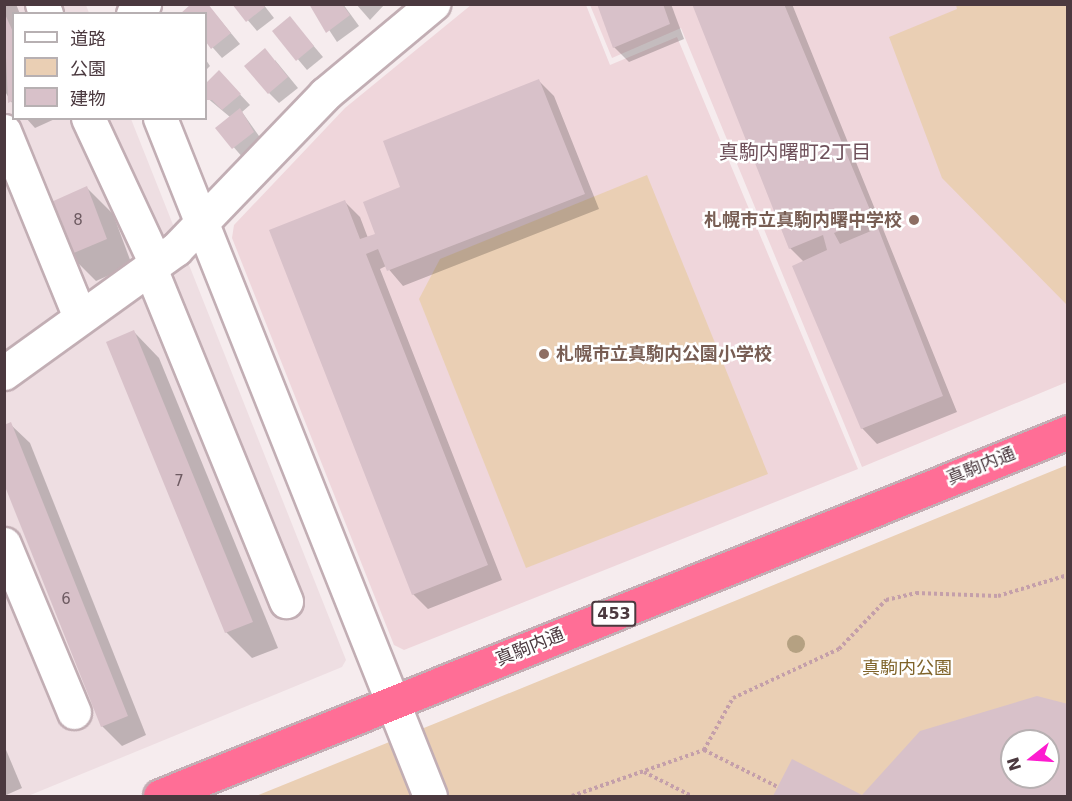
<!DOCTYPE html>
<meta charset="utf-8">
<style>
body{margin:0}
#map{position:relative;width:1072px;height:801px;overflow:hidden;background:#f6ecee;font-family:"DejaVu Sans","Noto Sans JP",sans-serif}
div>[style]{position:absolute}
.residential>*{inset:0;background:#eedee2}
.education>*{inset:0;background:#efd6db}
.green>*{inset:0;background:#eacfb4}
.shadow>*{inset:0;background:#0003}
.building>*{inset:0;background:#d8c1c9}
.path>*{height:4px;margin-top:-2px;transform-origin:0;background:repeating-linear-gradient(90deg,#c49faa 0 3px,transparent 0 6px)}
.roads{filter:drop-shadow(2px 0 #c2aeb4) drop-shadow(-2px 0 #c2aeb4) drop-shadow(0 2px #c2aeb4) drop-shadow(0 -2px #c2aeb4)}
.minor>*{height:33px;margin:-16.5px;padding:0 16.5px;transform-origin:16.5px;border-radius:16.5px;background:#fff}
.highway>*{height:33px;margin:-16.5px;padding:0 16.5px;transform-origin:16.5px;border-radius:16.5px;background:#ff6e96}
.trees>*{width:18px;height:18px;margin:-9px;border-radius:50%;background:#b5a182}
.dots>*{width:16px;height:16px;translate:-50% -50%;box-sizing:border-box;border:3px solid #fff;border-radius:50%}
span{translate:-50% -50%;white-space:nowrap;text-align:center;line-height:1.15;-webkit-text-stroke:5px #fff;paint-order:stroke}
.number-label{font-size:15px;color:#6e5b62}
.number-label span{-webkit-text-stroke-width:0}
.shield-label span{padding:2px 4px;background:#fff;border:2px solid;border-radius:4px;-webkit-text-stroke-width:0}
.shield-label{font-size:16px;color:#4b393f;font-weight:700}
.education-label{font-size:18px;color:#785e54;font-weight:700}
.right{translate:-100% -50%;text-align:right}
.left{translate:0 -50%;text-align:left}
.street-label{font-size:18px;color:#4b393f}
.park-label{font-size:18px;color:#7f6329}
.neighbourhood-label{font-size:20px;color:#6e505a}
.frame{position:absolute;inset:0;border:6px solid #4b393f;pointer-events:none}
.legend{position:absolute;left:12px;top:12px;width:195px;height:108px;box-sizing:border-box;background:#fff;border:2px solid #b7b0b2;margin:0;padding:8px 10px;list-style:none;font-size:18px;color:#4b393f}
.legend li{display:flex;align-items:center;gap:12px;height:30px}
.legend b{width:30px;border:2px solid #b7b0b2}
.north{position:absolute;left:1000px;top:729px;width:60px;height:60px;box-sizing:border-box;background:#fff;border:2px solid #b7b0b2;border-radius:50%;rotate:253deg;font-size:16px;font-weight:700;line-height:24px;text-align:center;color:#4b393f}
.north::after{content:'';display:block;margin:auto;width:21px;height:27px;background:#fd1bcf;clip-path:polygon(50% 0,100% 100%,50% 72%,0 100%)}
</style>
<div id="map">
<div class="residential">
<i style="clip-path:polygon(5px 5px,86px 5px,89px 13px,14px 14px,14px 118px,131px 119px,346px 660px,342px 667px,28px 796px,5px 796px)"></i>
</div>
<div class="education">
<i style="clip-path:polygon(471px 5px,586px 5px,610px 65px,677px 37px,858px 469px,404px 650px,394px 645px,232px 238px,234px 225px,345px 108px)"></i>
<i style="clip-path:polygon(590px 5px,1067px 5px,1067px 382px,862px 467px,681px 28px,612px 58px)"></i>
</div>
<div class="green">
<i style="clip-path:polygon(956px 5px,1067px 5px,1067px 305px,942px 178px,889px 37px,957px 9px)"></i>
<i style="clip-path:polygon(647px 175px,768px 474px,526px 568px,419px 299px,440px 259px)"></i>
<i style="clip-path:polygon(evenodd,1067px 465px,1067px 796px,256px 796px,451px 717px,1067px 465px,1012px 741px,1048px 741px,1048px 777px,1012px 777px,1012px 741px)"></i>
</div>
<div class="shadow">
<i style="clip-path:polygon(4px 4px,16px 4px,20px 14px,14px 14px,14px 106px,4px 90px)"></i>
<i style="clip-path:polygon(234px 4px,263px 4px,274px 18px,257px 31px)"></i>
<i style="clip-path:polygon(312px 4px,343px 4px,359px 26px,337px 42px)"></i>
<i style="clip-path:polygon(356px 4px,385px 4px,370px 20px)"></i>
<i style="clip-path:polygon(598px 4px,671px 4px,684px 39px,629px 62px,614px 47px)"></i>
<i style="clip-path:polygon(694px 4px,792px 4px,957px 412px,877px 444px,862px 428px,804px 262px,790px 248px)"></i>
<i style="clip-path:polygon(211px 9px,240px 44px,222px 58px,206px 40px,206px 14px)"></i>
<i style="clip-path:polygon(290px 18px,323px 57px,307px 70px,274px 31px)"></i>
<i style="clip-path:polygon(206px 60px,210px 66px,206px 70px)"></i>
<i style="clip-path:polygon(275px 60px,298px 88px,279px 103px,269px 93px)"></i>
<i style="clip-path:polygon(219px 72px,250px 105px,242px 112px,264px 143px,244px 159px,217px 128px,230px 117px,206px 97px,206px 85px)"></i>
<i style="clip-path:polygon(539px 81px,554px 96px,599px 209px,403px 286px,386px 266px,380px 269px,502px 580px,428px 609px,413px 594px,345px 202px,360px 217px,368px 238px,377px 235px,402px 188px)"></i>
<i style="clip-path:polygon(26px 118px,57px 118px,35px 128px)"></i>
<i style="clip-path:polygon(87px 188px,113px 214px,132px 265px,96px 281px,70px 255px)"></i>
<i style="clip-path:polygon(134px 332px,159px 358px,278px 648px,252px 658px,226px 632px)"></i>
<i style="clip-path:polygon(10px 424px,30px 443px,146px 735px,122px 746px,102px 726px)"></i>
<i style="clip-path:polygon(evenodd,1068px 706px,1068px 796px,865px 796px,921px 732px,1068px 706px,1012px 741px,1048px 741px,1048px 777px,1012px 777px,1012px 741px)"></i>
<i style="clip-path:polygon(4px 745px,22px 788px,4px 796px)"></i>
<i style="clip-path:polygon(793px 761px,861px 796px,775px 796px)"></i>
</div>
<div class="building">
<i style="clip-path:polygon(191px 4px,208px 4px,231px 33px,211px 49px,206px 42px,206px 14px,180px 14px)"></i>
<i style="clip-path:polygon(232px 4px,263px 4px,265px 7px,246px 22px)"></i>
<i style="clip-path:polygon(309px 4px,342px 4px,350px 15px,326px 33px)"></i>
<i style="clip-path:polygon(597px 4px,663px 4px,670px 24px,613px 48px)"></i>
<i style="clip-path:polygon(692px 4px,784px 4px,873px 217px,834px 233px,840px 244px,878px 228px,943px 396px,861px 429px,792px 266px,827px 250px,823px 235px,789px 249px)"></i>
<i style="clip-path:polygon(4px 12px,14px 34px,14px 100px,8px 103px)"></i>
<i style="clip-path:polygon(290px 16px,314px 46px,296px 61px,272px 31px)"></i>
<i style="clip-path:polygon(265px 48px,288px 77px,268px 94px,244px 66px)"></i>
<i style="clip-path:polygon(219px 70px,241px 94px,222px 110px,212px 100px,206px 100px,206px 83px)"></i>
<i style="clip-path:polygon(539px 79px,585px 194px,387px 271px,378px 249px,366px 254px,488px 565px,412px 595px,269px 230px,345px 200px,360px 239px,375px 234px,363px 202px,400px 187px,383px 141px)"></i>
<i style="clip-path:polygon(240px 108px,254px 132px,232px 149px,215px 128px)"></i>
<i style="clip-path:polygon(87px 186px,107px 239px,69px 255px,49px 203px)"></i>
<i style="clip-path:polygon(134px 330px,253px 622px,225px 633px,106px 342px)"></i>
<i style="clip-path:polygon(11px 422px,128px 716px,101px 727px,4px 484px,4px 425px)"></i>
<i style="clip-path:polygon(evenodd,1037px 696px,1068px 704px,1068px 796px,773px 796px,792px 759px,862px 795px,920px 731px,1037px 696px,1012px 741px,1048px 741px,1048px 777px,1012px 777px,1012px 741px)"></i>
</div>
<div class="path">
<i style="left:704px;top:750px;width:60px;rotate:-60.9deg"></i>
<i style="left:733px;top:698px;width:117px;rotate:-24.8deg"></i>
<i style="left:839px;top:649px;width:68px;rotate:-46.2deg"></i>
<i style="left:886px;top:600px;width:31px;rotate:-13deg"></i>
<i style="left:916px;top:593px;width:82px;rotate:2.1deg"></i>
<i style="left:998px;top:596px;width:73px;rotate:-16.7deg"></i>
<i style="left:644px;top:772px;width:54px;rotate:26.6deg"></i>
<i style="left:572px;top:796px;width:140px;rotate:-19.2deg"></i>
<i style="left:704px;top:750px;width:83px;rotate:26.6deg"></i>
</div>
<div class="roads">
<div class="minor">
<i style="left:42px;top:4px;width:11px;rotate:68deg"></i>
<i style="left:133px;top:14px;width:15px;rotate:-42deg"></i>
<i style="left:88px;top:118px;width:161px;rotate:65deg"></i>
<i style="left:160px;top:118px;width:730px;rotate:68.29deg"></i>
<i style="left:4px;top:131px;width:201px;rotate:67.8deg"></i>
<i style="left:150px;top:268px;width:360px;rotate:67.8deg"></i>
<i style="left:4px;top:373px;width:212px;rotate:-35.8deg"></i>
<i style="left:176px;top:249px;width:215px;rotate:-46.1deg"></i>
<i style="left:325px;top:94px;width:141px;rotate:-39.8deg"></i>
<i style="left:4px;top:544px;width:182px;rotate:67.4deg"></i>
</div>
<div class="highway">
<i style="left:160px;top:796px;width:978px;rotate:-21.84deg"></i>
</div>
</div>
<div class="trees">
<i style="left:796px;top:644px"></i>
</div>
<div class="dots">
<i style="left:914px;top:220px;background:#8d6e63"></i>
<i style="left:544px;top:354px;background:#8d6e63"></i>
</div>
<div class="number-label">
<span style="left:78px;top:221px">8</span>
<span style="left:179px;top:482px">7</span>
<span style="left:66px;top:600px">6</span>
</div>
<div class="shield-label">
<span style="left:614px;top:614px">453</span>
</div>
<div class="education-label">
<span class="right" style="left:902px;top:220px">札幌市立真駒内曙中学校</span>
<span class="left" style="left:556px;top:354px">札幌市立真駒内公園小学校</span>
</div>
<div class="street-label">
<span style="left:981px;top:466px;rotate:-22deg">真駒内通</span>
<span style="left:530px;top:647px;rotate:-22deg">真駒内通</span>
</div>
<div class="park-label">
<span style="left:907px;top:668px">真駒内公園</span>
</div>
<div class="neighbourhood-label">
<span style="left:795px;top:152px">真駒内曙町2丁目</span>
</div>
<div class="frame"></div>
<ul class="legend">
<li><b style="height:8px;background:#fff"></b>道路</li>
<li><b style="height:16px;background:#eacfb4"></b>公園</li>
<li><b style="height:16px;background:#d8c1c9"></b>建物</li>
</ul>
<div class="north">N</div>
</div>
